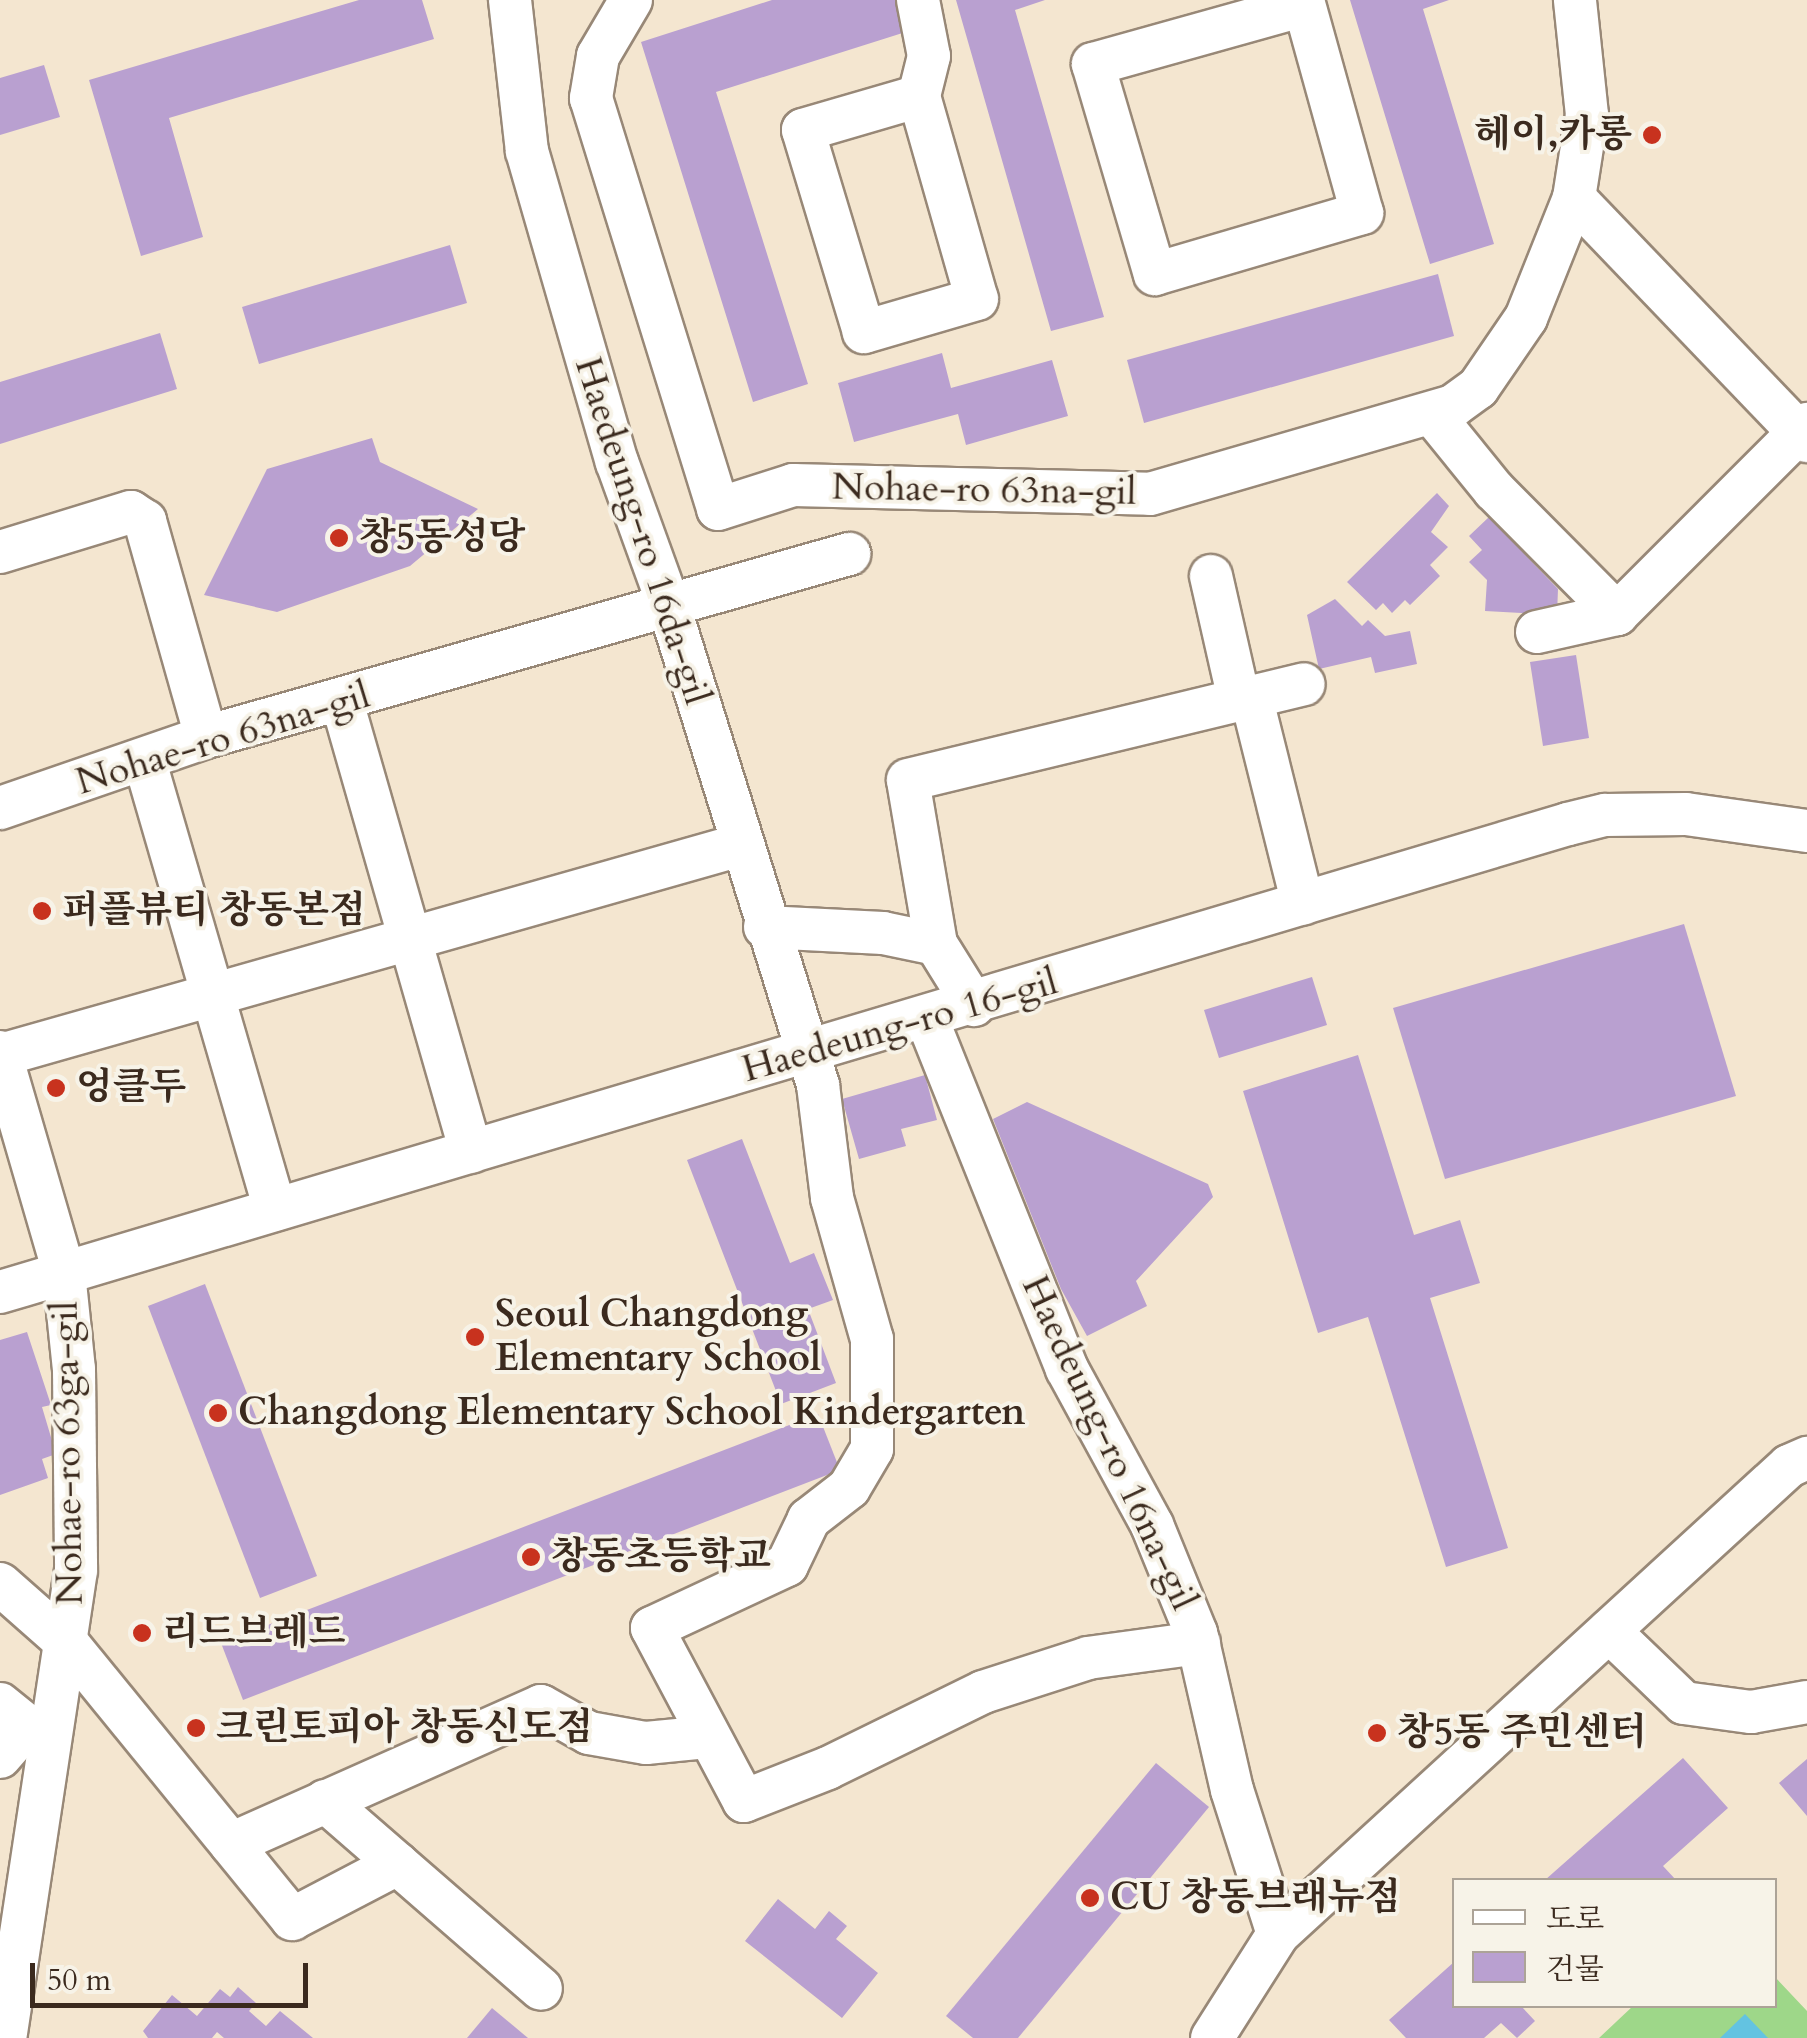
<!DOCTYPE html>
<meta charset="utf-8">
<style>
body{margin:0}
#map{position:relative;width:1807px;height:2038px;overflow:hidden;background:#f4e6d0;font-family:Cardo,"Noto Serif KR",serif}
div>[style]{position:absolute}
.green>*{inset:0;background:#9ed789}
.water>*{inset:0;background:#63c3e1}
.building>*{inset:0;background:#b9a0d0}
.roads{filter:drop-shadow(2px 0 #988877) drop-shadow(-2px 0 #988877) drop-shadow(0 2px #988877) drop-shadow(0 -2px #988877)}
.minor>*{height:42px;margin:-21px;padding:0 21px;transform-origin:21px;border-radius:21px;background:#fff}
.dots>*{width:28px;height:28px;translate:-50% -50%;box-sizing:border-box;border:5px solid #f7f3e8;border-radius:50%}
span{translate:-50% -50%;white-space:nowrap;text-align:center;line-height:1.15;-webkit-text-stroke:8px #f7f3e8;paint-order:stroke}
.poi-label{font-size:38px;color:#3b2a1e;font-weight:700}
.right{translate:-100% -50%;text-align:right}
.left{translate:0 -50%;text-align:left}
.street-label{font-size:38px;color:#3b2a1e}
.legend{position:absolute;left:1452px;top:1878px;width:325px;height:130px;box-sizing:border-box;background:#f7f3e8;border:2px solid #aca397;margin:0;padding:12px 18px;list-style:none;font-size:30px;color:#3b2a1e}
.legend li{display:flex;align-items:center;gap:20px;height:50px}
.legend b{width:50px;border:2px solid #aca397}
.scale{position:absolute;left:30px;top:1963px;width:278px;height:45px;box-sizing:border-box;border:5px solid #3b2a1e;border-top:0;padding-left:12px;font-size:30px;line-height:35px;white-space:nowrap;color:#3b2a1e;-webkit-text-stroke:8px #f7f3e8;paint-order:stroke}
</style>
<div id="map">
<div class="green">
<i style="clip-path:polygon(1775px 1977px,1807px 2011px,1807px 2038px,1599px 2038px,1633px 2006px,1774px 2006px)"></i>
</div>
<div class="water">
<i style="clip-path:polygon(1745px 2014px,1768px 2038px,1720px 2038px)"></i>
</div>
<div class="building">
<i style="clip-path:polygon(359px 0,422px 0,434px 39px,169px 118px,203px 237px,141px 256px,89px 80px)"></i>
<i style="clip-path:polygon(772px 0,902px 0,912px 30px,716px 92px,808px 384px,753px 402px,641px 42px)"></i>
<i style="clip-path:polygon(956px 0,1045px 0,1015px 10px,1104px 317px,1051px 331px)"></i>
<i style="clip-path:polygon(1350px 0,1449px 0,1423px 9px,1494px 244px,1430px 264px)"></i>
<i style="clip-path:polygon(44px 65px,60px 117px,0 135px,0 78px)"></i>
<i style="clip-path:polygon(450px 245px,467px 303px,259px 364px,242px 307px)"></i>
<i style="clip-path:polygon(1438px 274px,1454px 336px,1144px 423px,1127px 360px)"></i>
<i style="clip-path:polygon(160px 333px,177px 389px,0 444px,0 382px)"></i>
<i style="clip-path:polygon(942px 353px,951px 388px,1052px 360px,1068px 416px,966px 445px,958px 414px,854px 442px,838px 383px)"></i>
<i style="clip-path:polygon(372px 438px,380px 462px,478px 509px,410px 566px,277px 612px,204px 595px,267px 469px)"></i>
<i style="clip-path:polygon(1437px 493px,1449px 506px,1431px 532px,1448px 547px,1430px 565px,1440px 576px,1410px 605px,1405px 600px,1392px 613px,1383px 603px,1376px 610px,1347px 582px)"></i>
<i style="clip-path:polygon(1489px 517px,1558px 589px,1557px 615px,1485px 611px,1487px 580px,1469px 562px,1482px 550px,1469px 536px)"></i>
<i style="clip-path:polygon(1335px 599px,1362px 626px,1368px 620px,1385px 636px,1410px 631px,1417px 664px,1375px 673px,1371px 657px,1319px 669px,1307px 615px)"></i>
<i style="clip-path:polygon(1576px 655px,1589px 738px,1543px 746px,1530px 662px)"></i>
<i style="clip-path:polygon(1684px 924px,1736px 1096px,1445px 1179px,1393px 1008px)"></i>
<i style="clip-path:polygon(1312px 977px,1327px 1025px,1219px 1058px,1204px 1010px)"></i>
<i style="clip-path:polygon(1358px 1055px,1414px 1235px,1460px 1220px,1480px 1283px,1430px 1298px,1508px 1548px,1446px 1567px,1368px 1317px,1318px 1333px,1243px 1091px)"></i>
<i style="clip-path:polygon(925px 1075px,937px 1120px,901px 1129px,906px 1146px,859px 1159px,842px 1099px)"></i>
<i style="clip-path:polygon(1027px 1102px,1208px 1184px,1213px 1197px,1136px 1281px,1147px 1306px,1087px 1336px,1061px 1289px,993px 1119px)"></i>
<i style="clip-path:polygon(742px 1139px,790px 1263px,814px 1253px,833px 1300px,808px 1309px,836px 1383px,781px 1404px,687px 1160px)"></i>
<i style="clip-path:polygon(205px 1284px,317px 1576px,260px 1598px,148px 1306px)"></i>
<i style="clip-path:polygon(27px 1332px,51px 1405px,42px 1407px,56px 1454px,42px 1459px,48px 1478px,0 1495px,0 1340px)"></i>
<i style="clip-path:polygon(818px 1414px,840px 1470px,243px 1700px,221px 1643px)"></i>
<i style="clip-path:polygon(1683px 1758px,1728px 1808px,1663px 1866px,1676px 1880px,1545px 1880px)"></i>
<i style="clip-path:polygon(1807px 1759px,1807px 1816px,1779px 1783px)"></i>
<i style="clip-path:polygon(1156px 1763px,1209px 1807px,1018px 2038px,973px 2038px,946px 2016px)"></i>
<i style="clip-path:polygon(778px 1899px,815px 1929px,829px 1911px,847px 1926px,836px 1939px,878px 1973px,842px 2018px,745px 1941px)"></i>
<i style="clip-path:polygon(1454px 1962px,1454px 2006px,1521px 2006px,1535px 2021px,1517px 2038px,1501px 2023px,1484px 2038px,1406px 2038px,1389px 2020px)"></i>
<i style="clip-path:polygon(238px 1987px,256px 2003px,249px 2011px,266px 2026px,280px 2011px,313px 2038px,224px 2038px,217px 2032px,212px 2038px,148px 2038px,143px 2031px,172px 1995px,197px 2016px,220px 1989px,230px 1997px)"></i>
<i style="clip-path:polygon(492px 2008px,528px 2038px,467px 2038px)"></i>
</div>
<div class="roads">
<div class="minor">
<i style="left:510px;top:0;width:152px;rotate:83.6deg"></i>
<i style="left:527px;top:151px;width:324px;rotate:73.9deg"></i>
<i style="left:617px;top:462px;width:150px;rotate:70.1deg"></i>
<i style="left:668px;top:603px;width:505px;rotate:72.71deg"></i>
<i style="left:818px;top:1085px;width:114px;rotate:82.9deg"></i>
<i style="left:832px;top:1198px;width:147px;rotate:74.2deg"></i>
<i style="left:872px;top:1339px;width:110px;rotate:90deg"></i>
<i style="left:872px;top:1449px;width:45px;rotate:120.5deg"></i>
<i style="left:849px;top:1488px;width:51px;rotate:142.2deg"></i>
<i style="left:809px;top:1519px;width:51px;rotate:115.6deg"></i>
<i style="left:787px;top:1565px;width:149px;rotate:155deg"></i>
<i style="left:652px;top:1628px;width:196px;rotate:62deg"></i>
<i style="left:744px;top:1801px;width:90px;rotate:-21.4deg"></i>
<i style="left:828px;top:1768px;width:173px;rotate:-26.1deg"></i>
<i style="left:983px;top:1692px;width:110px;rotate:-17.9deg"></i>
<i style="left:1088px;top:1658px;width:112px;rotate:-7.7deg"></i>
<i style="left:631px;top:0;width:65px;rotate:120.5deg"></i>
<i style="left:598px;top:56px;width:43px;rotate:99.5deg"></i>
<i style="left:591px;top:98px;width:430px;rotate:72.8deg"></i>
<i style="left:718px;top:509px;width:79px;rotate:-17.7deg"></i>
<i style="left:793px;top:485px;width:357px;rotate:1.4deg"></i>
<i style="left:1150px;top:494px;width:316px;rotate:-16.2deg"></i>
<i style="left:1453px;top:406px;width:31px;rotate:-36deg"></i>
<i style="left:1478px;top:388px;width:85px;rotate:-55.6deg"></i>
<i style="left:1526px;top:318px;width:129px;rotate:-68.2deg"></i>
<i style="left:1574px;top:198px;width:84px;rotate:-81.1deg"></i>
<i style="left:1587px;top:115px;width:116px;rotate:-96deg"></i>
<i style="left:918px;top:0;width:57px;rotate:78.9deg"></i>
<i style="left:929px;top:56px;width:41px;rotate:104deg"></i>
<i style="left:919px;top:96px;width:211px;rotate:74.1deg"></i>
<i style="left:977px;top:299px;width:118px;rotate:163.7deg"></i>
<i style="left:864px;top:332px;width:211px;rotate:-106.8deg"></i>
<i style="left:803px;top:130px;width:121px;rotate:-16.3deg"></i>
<i style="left:1301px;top:6px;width:216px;rotate:164.4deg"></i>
<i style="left:1093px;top:64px;width:219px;rotate:73.6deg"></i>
<i style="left:1155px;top:274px;width:216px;rotate:-16.4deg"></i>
<i style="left:1362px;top:213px;width:221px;rotate:-105.5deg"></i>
<i style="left:1574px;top:198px;width:337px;rotate:46.2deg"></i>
<i style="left:1434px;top:416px;width:95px;rotate:51deg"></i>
<i style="left:1494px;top:490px;width:175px;rotate:45.2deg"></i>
<i style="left:0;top:552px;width:137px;rotate:-17deg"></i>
<i style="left:131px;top:512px;width:17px;rotate:33deg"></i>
<i style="left:145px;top:521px;width:224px;rotate:74.2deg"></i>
<i style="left:1211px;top:576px;width:126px;rotate:77.2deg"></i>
<i style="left:1537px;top:632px;width:82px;rotate:-12.7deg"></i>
<i style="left:1617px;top:614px;width:269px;rotate:-45deg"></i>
<i style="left:1251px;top:696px;width:214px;rotate:76deg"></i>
<i style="left:342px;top:702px;width:468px;rotate:74deg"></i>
<i style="left:145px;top:762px;width:466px;rotate:73.8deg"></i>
<i style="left:0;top:808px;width:218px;rotate:-19deg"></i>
<i style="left:206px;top:737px;width:669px;rotate:-15.89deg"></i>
<i style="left:765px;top:927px;width:118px;rotate:2.9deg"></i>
<i style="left:883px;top:933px;width:54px;rotate:11.7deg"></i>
<i style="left:936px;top:944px;width:72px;rotate:58.1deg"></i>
<i style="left:936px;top:944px;width:166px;rotate:-99.7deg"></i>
<i style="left:908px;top:780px;width:407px;rotate:-13.6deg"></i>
<i style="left:927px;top:1019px;width:377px;rotate:68.2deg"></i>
<i style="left:1067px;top:1369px;width:178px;rotate:61.4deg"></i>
<i style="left:1152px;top:1525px;width:117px;rotate:67.8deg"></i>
<i style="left:1196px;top:1633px;width:161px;rotate:77.1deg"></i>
<i style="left:1232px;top:1790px;width:151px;rotate:72.3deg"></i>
<i style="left:0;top:1052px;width:230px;rotate:73.8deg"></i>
<i style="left:64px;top:1273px;width:97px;rotate:84.1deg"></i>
<i style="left:74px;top:1369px;width:201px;rotate:89.4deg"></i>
<i style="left:76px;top:1570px;width:473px;rotate:98.6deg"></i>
<i style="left:1px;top:1055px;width:768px;rotate:-15.86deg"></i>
<i style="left:0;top:1292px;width:1636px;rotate:-16.62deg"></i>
<i style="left:1568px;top:824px;width:38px;rotate:-14deg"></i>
<i style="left:1605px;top:815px;width:81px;rotate:-0.7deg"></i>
<i style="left:1686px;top:814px;width:122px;rotate:8deg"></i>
<i style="left:0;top:1584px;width:91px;rotate:41.4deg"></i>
<i style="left:68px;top:1644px;width:355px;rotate:50.8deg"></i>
<i style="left:292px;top:1919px;width:119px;rotate:-27.6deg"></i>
<i style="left:1609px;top:1631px;width:104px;rotate:43.8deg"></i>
<i style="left:1684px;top:1703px;width:68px;rotate:7.7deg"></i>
<i style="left:1751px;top:1712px;width:57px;rotate:-10.1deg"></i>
<i style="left:0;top:1704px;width:35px;rotate:39deg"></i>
<i style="left:27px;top:1726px;width:41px;rotate:131.1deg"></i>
<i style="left:325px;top:1801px;width:286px;rotate:41deg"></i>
<i style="left:231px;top:1844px;width:339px;rotate:-24deg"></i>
<i style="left:541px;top:1706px;width:55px;rotate:29.4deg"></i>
<i style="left:589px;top:1733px;width:58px;rotate:10deg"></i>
<i style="left:646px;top:1743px;width:61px;rotate:-5.6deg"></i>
<i style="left:1212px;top:2038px;width:123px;rotate:-57.6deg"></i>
<i style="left:1278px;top:1934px;width:693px;rotate:-42.49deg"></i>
<i style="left:1789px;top:1466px;width:20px;rotate:-24deg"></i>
</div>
</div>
<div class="dots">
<i style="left:1652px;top:135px;background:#c8321e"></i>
<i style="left:339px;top:538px;background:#c8321e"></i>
<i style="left:42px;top:911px;background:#c8321e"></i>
<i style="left:56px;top:1088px;background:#c8321e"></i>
<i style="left:475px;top:1337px;background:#c8321e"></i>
<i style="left:218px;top:1413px;background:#c8321e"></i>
<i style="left:531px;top:1557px;background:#c8321e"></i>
<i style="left:142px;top:1633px;background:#c8321e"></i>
<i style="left:196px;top:1728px;background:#c8321e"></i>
<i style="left:1377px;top:1733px;background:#c8321e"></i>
<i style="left:1090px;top:1898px;background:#c8321e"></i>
</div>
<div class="poi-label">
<span class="right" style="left:1632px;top:135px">헤이,카롱</span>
<span class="left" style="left:359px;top:538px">창5동성당</span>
<span class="left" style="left:62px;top:911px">퍼플뷰티 창동본점</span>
<span class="left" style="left:76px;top:1088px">엉클두</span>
<span class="left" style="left:495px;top:1337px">Seoul Changdong<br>Elementary School</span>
<span class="left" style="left:238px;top:1413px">Changdong Elementary School Kindergarten</span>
<span class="left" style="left:551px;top:1557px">창동초등학교</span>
<span class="left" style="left:162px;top:1633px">리드브레드</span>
<span class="left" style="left:216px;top:1728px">크린토피아 창동신도점</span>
<span class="left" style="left:1397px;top:1733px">창5동 주민센터</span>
<span class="left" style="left:1110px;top:1898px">CU 창동브래뉴점</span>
</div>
<div class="street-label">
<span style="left:984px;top:490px;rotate:1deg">Nohae-ro 63na-gil</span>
<span style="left:642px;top:531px;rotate:72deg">Haedeung-ro 16da-gil</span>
<span style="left:223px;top:739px;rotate:-17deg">Nohae-ro 63na-gil</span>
<span style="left:900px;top:1026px;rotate:-16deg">Haedeung-ro 16-gil</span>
<span style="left:1109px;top:1443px;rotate:65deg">Haedeung-ro 16na-gil</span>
<span style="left:68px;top:1453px;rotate:-91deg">Nohae-ro 63ga-gil</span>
</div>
<ul class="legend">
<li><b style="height:12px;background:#fff"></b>도로</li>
<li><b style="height:28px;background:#b9a0d0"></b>건물</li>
</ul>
<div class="scale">50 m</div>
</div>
